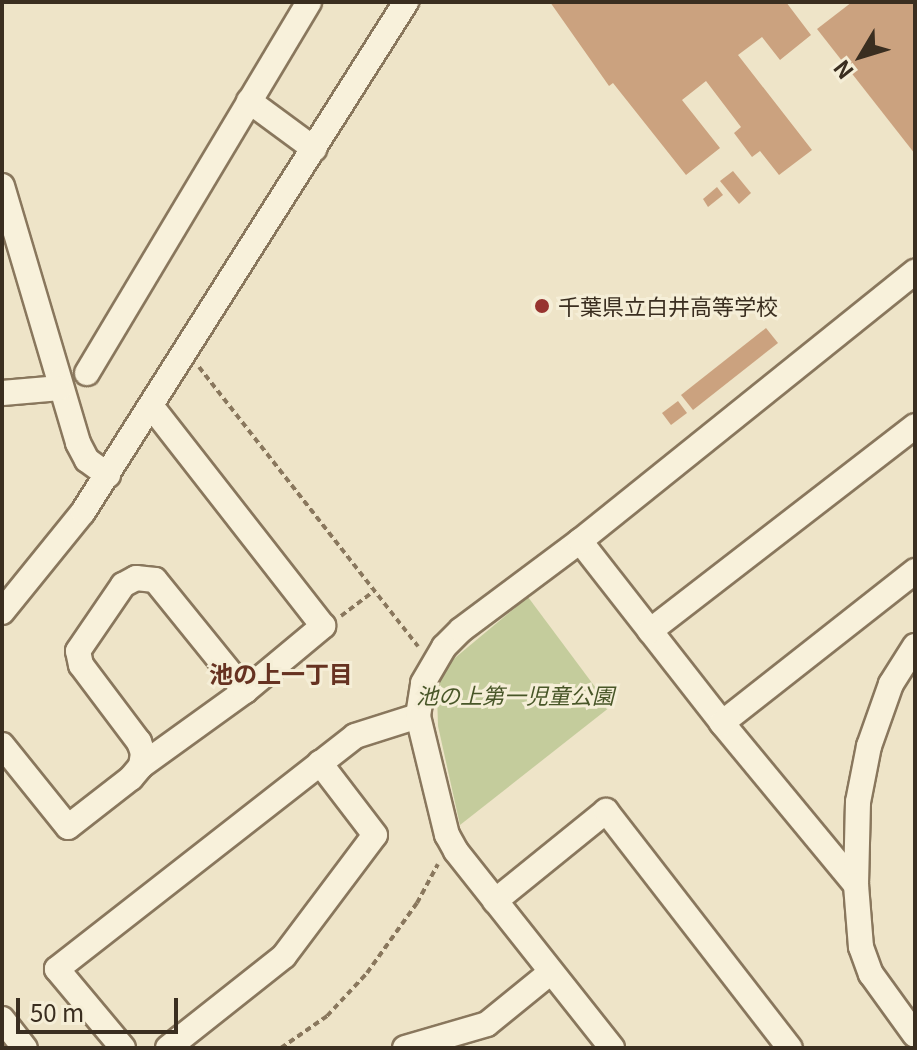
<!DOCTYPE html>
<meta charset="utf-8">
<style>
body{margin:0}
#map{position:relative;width:917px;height:1050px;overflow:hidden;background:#eee4c8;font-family:Georgia,"Noto Sans JP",serif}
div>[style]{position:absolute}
.green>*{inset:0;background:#c4cc9c}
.building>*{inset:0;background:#cba27f}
.path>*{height:4px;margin-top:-2px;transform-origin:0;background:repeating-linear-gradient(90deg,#89775d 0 6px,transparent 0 10px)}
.roads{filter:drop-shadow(2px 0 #89775d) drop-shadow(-2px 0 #89775d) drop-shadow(0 2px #89775d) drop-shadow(0 -2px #89775d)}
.minor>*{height:24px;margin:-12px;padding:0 12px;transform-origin:12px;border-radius:12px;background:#f8f1db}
.dots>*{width:22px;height:22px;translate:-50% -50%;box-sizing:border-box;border:4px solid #f5eed7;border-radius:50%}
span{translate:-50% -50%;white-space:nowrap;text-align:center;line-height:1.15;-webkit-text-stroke:6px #f5eed7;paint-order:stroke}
.poi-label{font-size:22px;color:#3a2e20}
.left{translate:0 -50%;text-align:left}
.park-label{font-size:22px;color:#485628;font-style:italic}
.neighbourhood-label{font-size:24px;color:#663221;font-weight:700}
.frame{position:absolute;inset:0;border:4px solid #3a2e20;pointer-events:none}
.north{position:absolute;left:821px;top:16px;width:80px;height:80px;-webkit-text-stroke:6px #f5eed7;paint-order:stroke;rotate:232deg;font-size:22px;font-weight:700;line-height:32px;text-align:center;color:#3a2e20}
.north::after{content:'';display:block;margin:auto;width:28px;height:36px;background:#3a2e20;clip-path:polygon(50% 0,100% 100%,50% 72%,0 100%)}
.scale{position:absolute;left:16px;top:998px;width:162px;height:36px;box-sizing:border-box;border:4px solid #3a2e20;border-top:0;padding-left:10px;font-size:24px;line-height:28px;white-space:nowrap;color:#3a2e20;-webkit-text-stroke:6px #f5eed7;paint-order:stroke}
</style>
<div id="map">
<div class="green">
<i style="clip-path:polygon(528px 597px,610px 707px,460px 825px,438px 726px,437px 693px,444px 667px)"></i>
</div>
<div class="building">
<i style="clip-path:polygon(550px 2px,786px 2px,811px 35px,780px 60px,762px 37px,738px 55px,812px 150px,779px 175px,760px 151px,752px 157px,734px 133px,741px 127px,706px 81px,682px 100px,720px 148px,686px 175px,613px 83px,609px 86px)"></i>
<i style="clip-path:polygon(852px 2px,915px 2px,915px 154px,817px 29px)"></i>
<i style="clip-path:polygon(733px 171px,751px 193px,739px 204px,720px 181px)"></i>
<i style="clip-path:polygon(717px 187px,723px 195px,708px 207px,703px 199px)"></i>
<i style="clip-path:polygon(766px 328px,778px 343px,693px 410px,681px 395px)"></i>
<i style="clip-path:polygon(678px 401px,687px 413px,671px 425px,662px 413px)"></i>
</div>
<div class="path">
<i style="left:199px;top:367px;width:355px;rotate:51.9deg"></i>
<i style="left:341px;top:616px;width:41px;rotate:-37.1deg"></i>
<i style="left:281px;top:1048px;width:56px;rotate:-34.8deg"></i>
<i style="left:327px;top:1016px;width:59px;rotate:-47.1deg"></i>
<i style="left:367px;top:973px;width:86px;rotate:-54.5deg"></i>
<i style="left:417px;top:903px;width:44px;rotate:-61.7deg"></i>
</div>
<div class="roads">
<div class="minor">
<i style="left:249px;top:101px;width:81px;rotate:36.4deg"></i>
<i style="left:2px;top:186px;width:268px;rotate:73.5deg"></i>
<i style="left:78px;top:443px;width:19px;rotate:62deg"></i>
<i style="left:87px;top:460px;width:26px;rotate:36deg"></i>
<i style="left:87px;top:373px;width:432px;rotate:-59.1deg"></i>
<i style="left:2px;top:393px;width:58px;rotate:-4.9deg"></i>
<i style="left:580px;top:541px;width:231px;rotate:52deg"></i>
<i style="left:722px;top:723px;width:210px;rotate:50.4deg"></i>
<i style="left:2px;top:612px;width:129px;rotate:-51deg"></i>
<i style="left:83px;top:512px;width:604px;rotate:-57.65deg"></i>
<i style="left:650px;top:631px;width:335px;rotate:-37.7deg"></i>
<i style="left:915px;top:646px;width:45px;rotate:122.3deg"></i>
<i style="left:891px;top:684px;width:66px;rotate:109.5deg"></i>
<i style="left:869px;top:746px;width:57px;rotate:101.1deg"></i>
<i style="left:858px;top:802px;width:83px;rotate:91.4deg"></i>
<i style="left:856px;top:885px;width:62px;rotate:85.4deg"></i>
<i style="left:861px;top:947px;width:29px;rotate:70deg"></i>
<i style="left:871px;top:974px;width:75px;rotate:54.2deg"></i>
<i style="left:722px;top:723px;width:246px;rotate:-38.2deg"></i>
<i style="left:2px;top:745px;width:105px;rotate:51.2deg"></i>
<i style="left:68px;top:827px;width:80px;rotate:-37.9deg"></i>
<i style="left:131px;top:778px;width:16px;rotate:-50deg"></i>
<i style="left:141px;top:766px;width:13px;rotate:-81deg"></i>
<i style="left:143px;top:753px;width:12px;rotate:-110deg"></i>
<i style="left:139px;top:742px;width:96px;rotate:-127deg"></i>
<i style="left:81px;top:665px;width:14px;rotate:-102deg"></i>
<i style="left:78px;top:651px;width:80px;rotate:-55.7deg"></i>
<i style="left:123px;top:585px;width:15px;rotate:-28deg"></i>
<i style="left:136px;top:578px;width:19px;rotate:6deg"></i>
<i style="left:155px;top:580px;width:143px;rotate:51deg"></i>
<i style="left:141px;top:766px;width:128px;rotate:-35.8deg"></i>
<i style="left:245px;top:691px;width:102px;rotate:-39.8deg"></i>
<i style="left:323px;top:626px;width:278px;rotate:-128deg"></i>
<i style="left:495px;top:901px;width:143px;rotate:-39deg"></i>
<i style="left:606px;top:811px;width:300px;rotate:52.2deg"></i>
<i style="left:2px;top:1019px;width:37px;rotate:52deg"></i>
<i style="left:123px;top:1048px;width:103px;rotate:-129.9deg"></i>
<i style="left:57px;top:969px;width:378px;rotate:-38deg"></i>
<i style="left:355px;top:736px;width:66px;rotate:-17.6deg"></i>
<i style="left:168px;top:1048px;width:148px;rotate:-38.4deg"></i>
<i style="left:284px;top:956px;width:151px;rotate:-53.1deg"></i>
<i style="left:375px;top:835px;width:91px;rotate:-127.4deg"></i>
<i style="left:405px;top:1048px;width:85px;rotate:-16.3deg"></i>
<i style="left:487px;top:1024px;width:82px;rotate:-39.1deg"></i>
<i style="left:612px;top:1048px;width:251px;rotate:-128.4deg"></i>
<i style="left:456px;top:851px;width:18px;rotate:-119deg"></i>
<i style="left:447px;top:835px;width:122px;rotate:-103.7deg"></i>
<i style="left:418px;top:716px;width:33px;rotate:-81deg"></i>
<i style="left:423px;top:683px;width:42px;rotate:-59.7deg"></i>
<i style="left:444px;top:647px;width:24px;rotate:-45deg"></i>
<i style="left:461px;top:630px;width:149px;rotate:-36.8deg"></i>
<i style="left:580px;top:541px;width:430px;rotate:-38.8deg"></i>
</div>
</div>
<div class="dots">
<i style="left:542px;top:306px;background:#97332f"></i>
</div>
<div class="poi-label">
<span class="left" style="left:558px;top:306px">千葉県立白井高等学校</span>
</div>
<div class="park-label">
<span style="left:515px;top:695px">池の上第一児童公園</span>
</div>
<div class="neighbourhood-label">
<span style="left:281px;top:673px">池の上一丁目</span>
</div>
<div class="frame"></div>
<div class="north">N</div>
<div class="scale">50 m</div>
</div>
